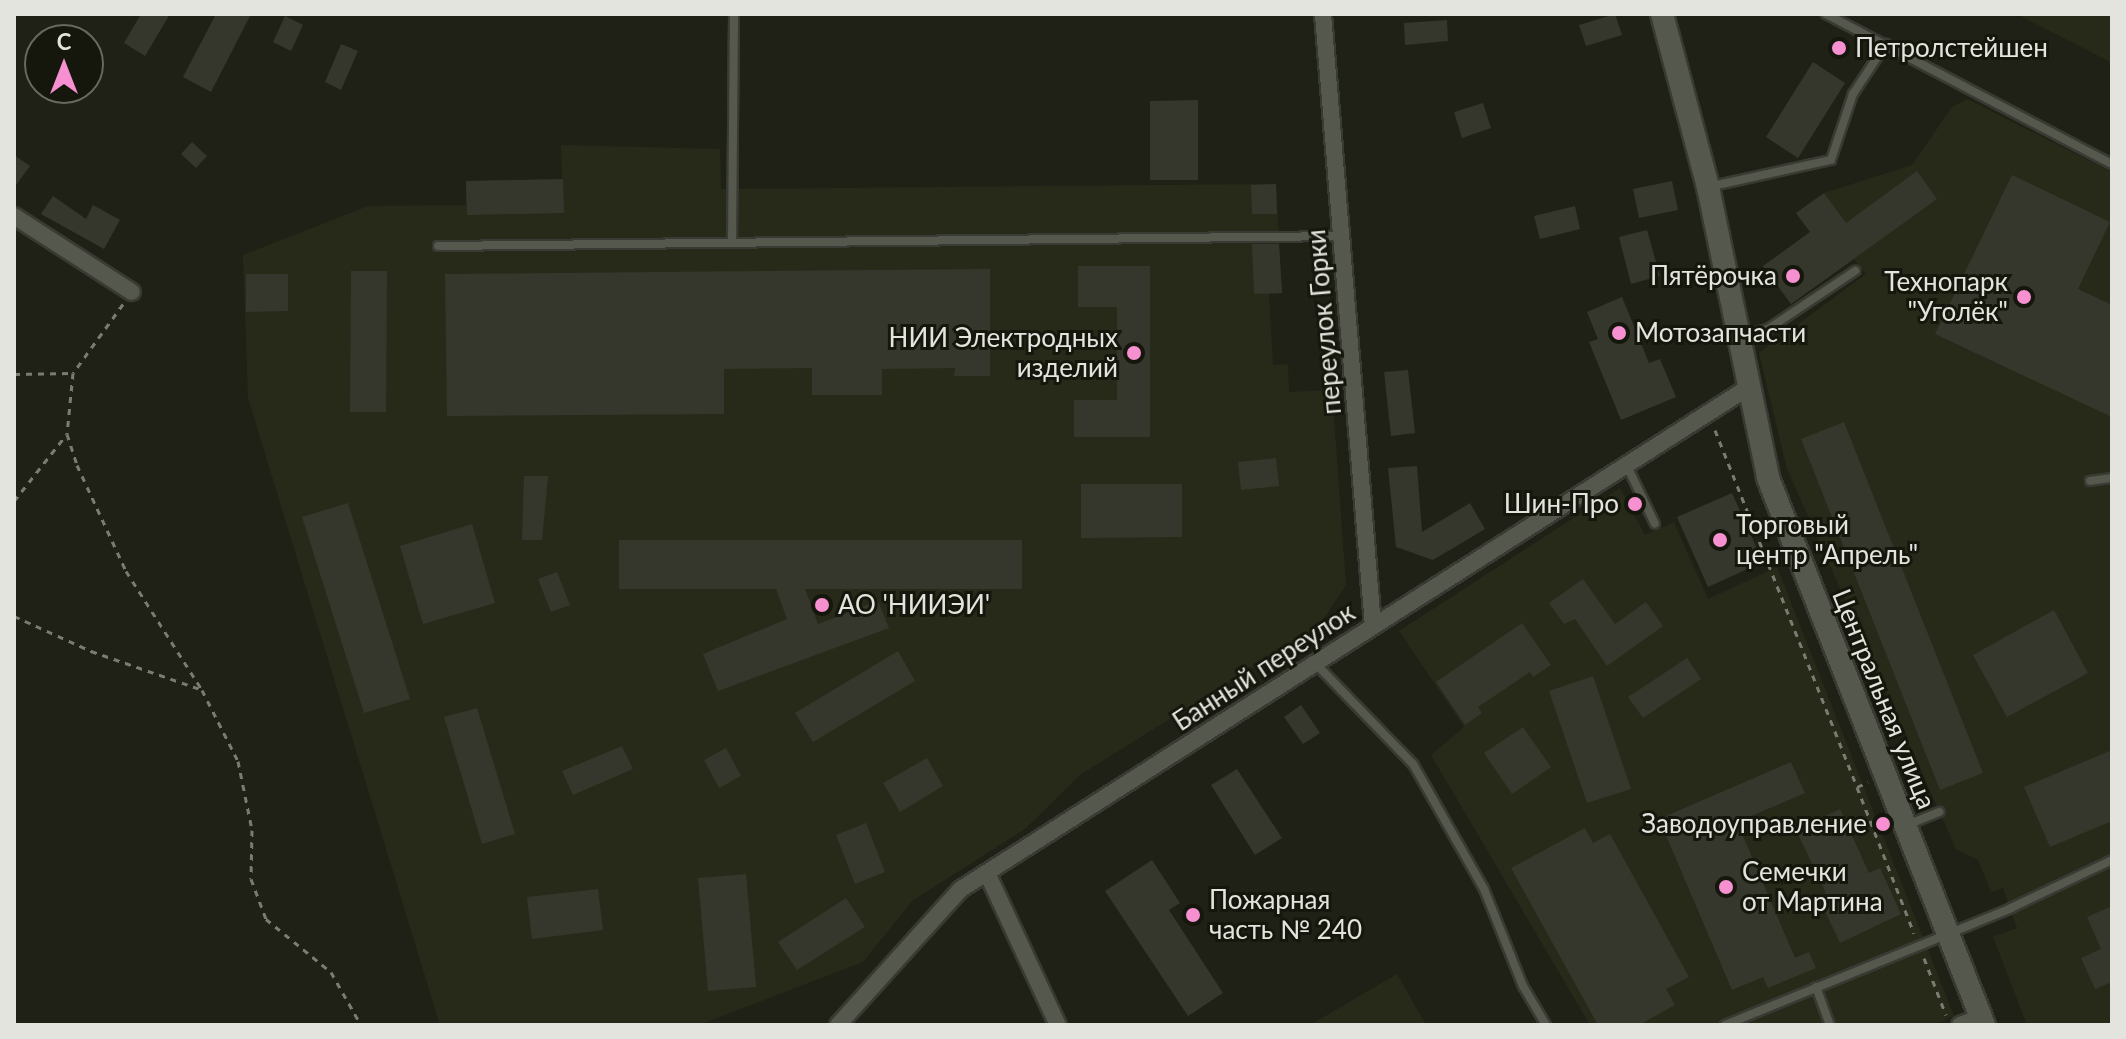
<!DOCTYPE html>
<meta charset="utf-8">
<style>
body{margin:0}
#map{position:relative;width:2126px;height:1039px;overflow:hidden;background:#1f2116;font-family:Lato,sans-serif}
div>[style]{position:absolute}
.built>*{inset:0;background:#272a19}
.building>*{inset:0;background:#35372c}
.path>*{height:3px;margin-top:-1.5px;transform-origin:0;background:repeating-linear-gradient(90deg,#7a7c73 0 6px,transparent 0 12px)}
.roads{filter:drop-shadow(2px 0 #393a33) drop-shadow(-2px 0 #393a33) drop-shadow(0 2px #393a33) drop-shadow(0 -2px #393a33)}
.lane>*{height:8px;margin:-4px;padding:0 4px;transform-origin:4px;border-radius:4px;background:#55584c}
.street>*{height:16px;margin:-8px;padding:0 8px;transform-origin:8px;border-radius:8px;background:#55584c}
.secondary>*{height:22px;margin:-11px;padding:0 11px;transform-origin:11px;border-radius:11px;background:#55584c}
.dots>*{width:22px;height:22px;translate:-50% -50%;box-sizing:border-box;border:4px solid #15170d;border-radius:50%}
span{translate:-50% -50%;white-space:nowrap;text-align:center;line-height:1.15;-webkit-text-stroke:6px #15170d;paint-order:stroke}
.poi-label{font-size:26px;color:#e2e4dd}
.left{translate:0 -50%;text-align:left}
.right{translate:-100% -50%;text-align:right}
.street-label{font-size:26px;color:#e2e4dd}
.frame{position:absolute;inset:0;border:16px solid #e2e4dd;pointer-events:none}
.north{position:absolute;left:24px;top:24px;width:80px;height:80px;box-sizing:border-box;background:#15170d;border:2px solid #676960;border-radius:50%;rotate:0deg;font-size:22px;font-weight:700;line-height:32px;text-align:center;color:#e2e4dd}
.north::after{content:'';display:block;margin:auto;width:28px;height:36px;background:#f690d0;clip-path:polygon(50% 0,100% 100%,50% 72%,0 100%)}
</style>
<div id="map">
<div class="built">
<i style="clip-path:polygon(2017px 14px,2112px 14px,2112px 63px)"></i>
<i style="clip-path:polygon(1967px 99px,2112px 172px,2112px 1025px,2027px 1025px,1993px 937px,2017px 928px,2003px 888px,1991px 892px,1978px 860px,1956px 849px,1787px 469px,1759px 353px,1866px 274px,1854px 259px,1791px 304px,1763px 266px,1810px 232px,1796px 213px,1824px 193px,1912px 165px,1952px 107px)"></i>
<i style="clip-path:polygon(561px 145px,720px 149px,721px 189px,1276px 184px,1282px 293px,1269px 294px,1273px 365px,1288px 364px,1289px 392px,1332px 390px,1346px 585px,1319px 626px,1080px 775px,1025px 829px,912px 901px,863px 962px,699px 1025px,440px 1025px,248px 398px,243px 255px,368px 206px,466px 205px,466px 181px,562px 179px)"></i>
<i style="clip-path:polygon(1620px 488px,1645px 535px,1674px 522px,1708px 599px,1777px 567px,1954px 1016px,1932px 1025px,1590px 1025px,1431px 755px,1464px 727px,1399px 631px)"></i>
<i style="clip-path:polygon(1397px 974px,1426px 1025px,1310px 1025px)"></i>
</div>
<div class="building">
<i style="clip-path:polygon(141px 14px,170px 14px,145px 56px,124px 43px)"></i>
<i style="clip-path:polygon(216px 14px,251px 14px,211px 92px,183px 77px)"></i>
<i style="clip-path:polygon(1615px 14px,1622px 35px,1586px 46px,1579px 25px)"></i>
<i style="clip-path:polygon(285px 16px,303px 25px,291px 51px,273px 42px)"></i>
<i style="clip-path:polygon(1447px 20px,1448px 41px,1405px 45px,1404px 23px)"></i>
<i style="clip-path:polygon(341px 44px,358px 51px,341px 90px,325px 82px)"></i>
<i style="clip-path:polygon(1813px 62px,1845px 83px,1798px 158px,1766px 137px)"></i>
<i style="clip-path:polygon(1198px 100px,1198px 180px,1150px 180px,1150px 101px)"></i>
<i style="clip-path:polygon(1483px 103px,1491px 128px,1462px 138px,1454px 112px)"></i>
<i style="clip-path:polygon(192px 142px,207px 156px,196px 168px,181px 154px)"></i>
<i style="clip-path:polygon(14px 155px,30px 166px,14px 188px)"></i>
<i style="clip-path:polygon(1917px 171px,1937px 199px,1791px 304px,1763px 266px,1810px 232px,1796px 213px,1824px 193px,1846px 223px)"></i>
<i style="clip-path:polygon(2012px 175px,2110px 222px,2078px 289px,2112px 305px,2112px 417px,1935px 334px)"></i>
<i style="clip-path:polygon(563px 179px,564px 213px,467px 215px,466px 181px)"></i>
<i style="clip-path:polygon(1672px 181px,1678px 210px,1639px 218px,1633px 189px)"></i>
<i style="clip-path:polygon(1276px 184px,1277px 214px,1252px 214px,1251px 185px)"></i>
<i style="clip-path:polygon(53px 196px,86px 219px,93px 205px,120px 220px,104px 249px,41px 214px)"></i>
<i style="clip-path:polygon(1575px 206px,1580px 229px,1540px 239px,1534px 216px)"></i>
<i style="clip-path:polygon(1647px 230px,1660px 276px,1631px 284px,1619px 237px)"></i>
<i style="clip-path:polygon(1252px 244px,1279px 244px,1282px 293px,1254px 294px)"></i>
<i style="clip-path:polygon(1078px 266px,1150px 266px,1150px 437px,1074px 437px,1074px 400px,1117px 400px,1117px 307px,1078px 307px)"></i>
<i style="clip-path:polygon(990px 269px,990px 376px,954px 376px,955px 368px,882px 369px,882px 395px,812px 395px,812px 368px,724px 369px,724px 414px,447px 416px,445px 274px)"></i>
<i style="clip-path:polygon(351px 271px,387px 271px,386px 412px,350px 412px)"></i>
<i style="clip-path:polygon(246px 274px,288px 274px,288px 311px,246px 312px)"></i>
<i style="clip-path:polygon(1622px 297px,1649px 363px,1660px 359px,1676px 397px,1621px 420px,1589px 342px,1598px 339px,1587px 312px)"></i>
<i style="clip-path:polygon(1408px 370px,1415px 433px,1391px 436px,1384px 372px)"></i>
<i style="clip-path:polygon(1844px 422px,1983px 773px,1940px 790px,1801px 439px)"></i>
<i style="clip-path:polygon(1276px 458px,1279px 486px,1241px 490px,1238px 462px)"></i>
<i style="clip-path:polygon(1417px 466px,1422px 532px,1470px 503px,1485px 529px,1433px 560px,1396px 547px,1388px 468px)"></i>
<i style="clip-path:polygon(524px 476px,548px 476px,542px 540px,522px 540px)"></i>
<i style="clip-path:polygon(1081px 484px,1182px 484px,1182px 537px,1081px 538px)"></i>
<i style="clip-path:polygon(1732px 493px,1763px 562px,1708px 587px,1677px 517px)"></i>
<i style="clip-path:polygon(348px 503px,410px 699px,364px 713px,302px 517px)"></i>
<i style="clip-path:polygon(472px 524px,495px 603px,423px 624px,400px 546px)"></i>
<i style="clip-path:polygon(619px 540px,1022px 540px,1022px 589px,805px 589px,818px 624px,878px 601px,889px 628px,718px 691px,703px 654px,787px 619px,776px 589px,619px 589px)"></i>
<i style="clip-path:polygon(557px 572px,570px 605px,551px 612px,538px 579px)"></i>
<i style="clip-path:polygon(1583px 579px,1615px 624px,1646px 602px,1663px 626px,1607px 666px,1575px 619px,1564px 624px,1549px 603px)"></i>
<i style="clip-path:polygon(2054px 610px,2088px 673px,2007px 717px,1973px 655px)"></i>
<i style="clip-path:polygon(1522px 623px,1551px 665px,1533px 677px,1530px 672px,1478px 707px,1482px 713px,1465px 725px,1436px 682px)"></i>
<i style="clip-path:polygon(898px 651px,915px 681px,813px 742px,795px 713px)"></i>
<i style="clip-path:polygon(1687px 658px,1701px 679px,1643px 718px,1628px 697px)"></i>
<i style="clip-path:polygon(1593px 676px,1631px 789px,1587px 803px,1549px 691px)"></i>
<i style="clip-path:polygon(1301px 705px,1320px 733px,1303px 744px,1284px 717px)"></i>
<i style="clip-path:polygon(477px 708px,515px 834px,482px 844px,444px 717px)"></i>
<i style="clip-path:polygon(1523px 727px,1551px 767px,1512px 794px,1484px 753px)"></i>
<i style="clip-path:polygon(622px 746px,633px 769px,573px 795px,562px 771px)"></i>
<i style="clip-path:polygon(726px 748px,741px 776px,719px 788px,704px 760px)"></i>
<i style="clip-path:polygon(2112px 750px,2112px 821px,2050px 847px,2024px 787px)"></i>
<i style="clip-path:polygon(927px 758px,943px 786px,900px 812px,883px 783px)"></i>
<i style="clip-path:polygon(1791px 762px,1805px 793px,1737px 822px,1795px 958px,1809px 952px,1816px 968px,1768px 988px,1763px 977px,1732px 990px,1659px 819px)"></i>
<i style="clip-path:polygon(1237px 769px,1282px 838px,1255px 855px,1211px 785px)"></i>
<i style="clip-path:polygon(1840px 809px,1869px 873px,1880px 868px,1901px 914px,1840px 943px,1818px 896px,1826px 893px,1796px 830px)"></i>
<i style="clip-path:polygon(866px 823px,885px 872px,855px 884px,836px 835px)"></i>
<i style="clip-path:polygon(1585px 828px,1593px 843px,1610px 834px,1689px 977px,1666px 989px,1675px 1005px,1639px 1025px,1598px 1025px,1511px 868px)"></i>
<i style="clip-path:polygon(1152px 860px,1180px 903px,1169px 910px,1223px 993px,1188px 1016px,1105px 891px)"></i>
<i style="clip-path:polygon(746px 874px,756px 987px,708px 991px,698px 878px)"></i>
<i style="clip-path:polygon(598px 889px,603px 930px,532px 939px,527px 897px)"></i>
<i style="clip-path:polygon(846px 898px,865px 927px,797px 970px,778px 942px)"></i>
<i style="clip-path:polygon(2112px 906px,2112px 982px,2095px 989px,2081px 958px,2101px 949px,2087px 917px)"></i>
</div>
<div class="path">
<i style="left:123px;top:304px;width:85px;rotate:125.9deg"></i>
<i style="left:73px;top:373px;width:61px;rotate:95.6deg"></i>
<i style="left:67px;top:434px;width:33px;rotate:72deg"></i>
<i style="left:77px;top:465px;width:117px;rotate:65.2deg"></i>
<i style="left:126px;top:571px;width:141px;rotate:57.4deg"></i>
<i style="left:202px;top:690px;width:80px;rotate:63.1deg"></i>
<i style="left:238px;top:761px;width:70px;rotate:78.5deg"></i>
<i style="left:252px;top:830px;width:49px;rotate:91.2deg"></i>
<i style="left:251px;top:879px;width:43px;rotate:69.4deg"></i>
<i style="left:266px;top:919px;width:84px;rotate:39.2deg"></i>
<i style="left:331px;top:972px;width:61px;rotate:60.5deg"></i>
<i style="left:14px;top:374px;width:59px;rotate:-1deg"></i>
<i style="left:1715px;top:430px;width:384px;rotate:68.3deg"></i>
<i style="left:1857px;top:787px;width:12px;rotate:-24deg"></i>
<i style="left:14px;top:501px;width:85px;rotate:-51.7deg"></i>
<i style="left:14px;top:616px;width:85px;rotate:24.4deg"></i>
<i style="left:91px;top:651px;width:115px;rotate:19.2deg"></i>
<i style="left:1857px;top:787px;width:157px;rotate:68.7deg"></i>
<i style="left:1924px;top:958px;width:61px;rotate:68.9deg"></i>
</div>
<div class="roads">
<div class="lane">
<i style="left:1826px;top:14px;width:323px;rotate:27.7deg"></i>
<i style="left:1708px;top:187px;width:126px;rotate:-12.4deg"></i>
<i style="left:1831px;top:160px;width:70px;rotate:-71.6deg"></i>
<i style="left:1853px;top:94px;width:60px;rotate:-56.6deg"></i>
<i style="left:732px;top:243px;width:229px;rotate:-89.5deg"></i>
<i style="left:438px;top:246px;width:903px;rotate:-0.63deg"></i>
<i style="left:1742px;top:335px;width:27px;rotate:-13deg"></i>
<i style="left:1768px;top:329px;width:105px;rotate:-33.7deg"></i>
<i style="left:1627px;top:466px;width:64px;rotate:64.2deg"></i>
<i style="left:2090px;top:481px;width:22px;rotate:-8deg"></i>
<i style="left:1315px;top:663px;width:141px;rotate:45.9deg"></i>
<i style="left:1413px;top:764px;width:144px;rotate:60.4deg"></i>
<i style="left:1484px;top:889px;width:105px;rotate:68.1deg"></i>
<i style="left:1523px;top:986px;width:45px;rotate:59.5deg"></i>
<i style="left:1907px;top:825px;width:35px;rotate:-22deg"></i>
<i style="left:1816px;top:987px;width:40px;rotate:69.8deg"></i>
<i style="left:1725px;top:1025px;width:309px;rotate:-22.2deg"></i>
<i style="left:2011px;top:908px;width:112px;rotate:-25.4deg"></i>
</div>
<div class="street">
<i style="left:1323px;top:14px;width:614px;rotate:85.33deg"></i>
<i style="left:14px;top:216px;width:140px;rotate:32.8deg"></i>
<i style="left:987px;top:873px;width:168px;rotate:65deg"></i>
<i style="left:838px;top:1025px;width:183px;rotate:-47.9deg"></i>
<i style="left:961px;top:889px;width:934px;rotate:-32.5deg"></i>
<i style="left:1960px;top:1025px;width:22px;rotate:-21deg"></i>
</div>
<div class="secondary">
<i style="left:1662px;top:14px;width:179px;rotate:75.1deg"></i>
<i style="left:1708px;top:187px;width:297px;rotate:78.3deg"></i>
<i style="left:1768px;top:478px;width:588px;rotate:68.45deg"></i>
</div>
</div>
<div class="dots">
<i style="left:1839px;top:48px;background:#f690d0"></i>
<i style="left:1793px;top:276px;background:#f690d0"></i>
<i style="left:2024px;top:297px;background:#f690d0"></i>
<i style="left:1619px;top:333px;background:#f690d0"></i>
<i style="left:1134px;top:353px;background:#f690d0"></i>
<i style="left:1635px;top:504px;background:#f690d0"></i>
<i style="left:1720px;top:540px;background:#f690d0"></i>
<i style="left:822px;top:605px;background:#f690d0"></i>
<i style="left:1883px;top:824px;background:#f690d0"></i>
<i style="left:1726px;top:887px;background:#f690d0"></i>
<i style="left:1193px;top:915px;background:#f690d0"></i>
</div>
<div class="poi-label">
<span class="left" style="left:1855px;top:48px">Петролстейшен</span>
<span class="right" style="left:1777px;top:276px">Пятёрочка</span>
<span class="right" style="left:2008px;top:297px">Технопарк<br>"Уголёк"</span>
<span class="left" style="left:1635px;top:333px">Мотозапчасти</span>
<span class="right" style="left:1118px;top:353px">НИИ Электродных<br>изделий</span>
<span class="right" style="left:1619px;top:504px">Шин-Про</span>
<span class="left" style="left:1736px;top:540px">Торговый<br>центр "Апрель"</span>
<span class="left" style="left:838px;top:605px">АО 'НИИЭИ'</span>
<span class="right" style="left:1867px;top:824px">Заводоуправление</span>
<span class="left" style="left:1742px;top:887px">Семечки<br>от Мартина</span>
<span class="left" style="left:1209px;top:915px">Пожарная<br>часть № 240</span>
</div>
<div class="street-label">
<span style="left:1324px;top:322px;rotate:-95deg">переулок Горки</span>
<span style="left:1264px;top:667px;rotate:-33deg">Банный переулок</span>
<span style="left:1884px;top:699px;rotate:68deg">Центральная улица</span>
</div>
<div class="frame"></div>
<div class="north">С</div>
</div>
